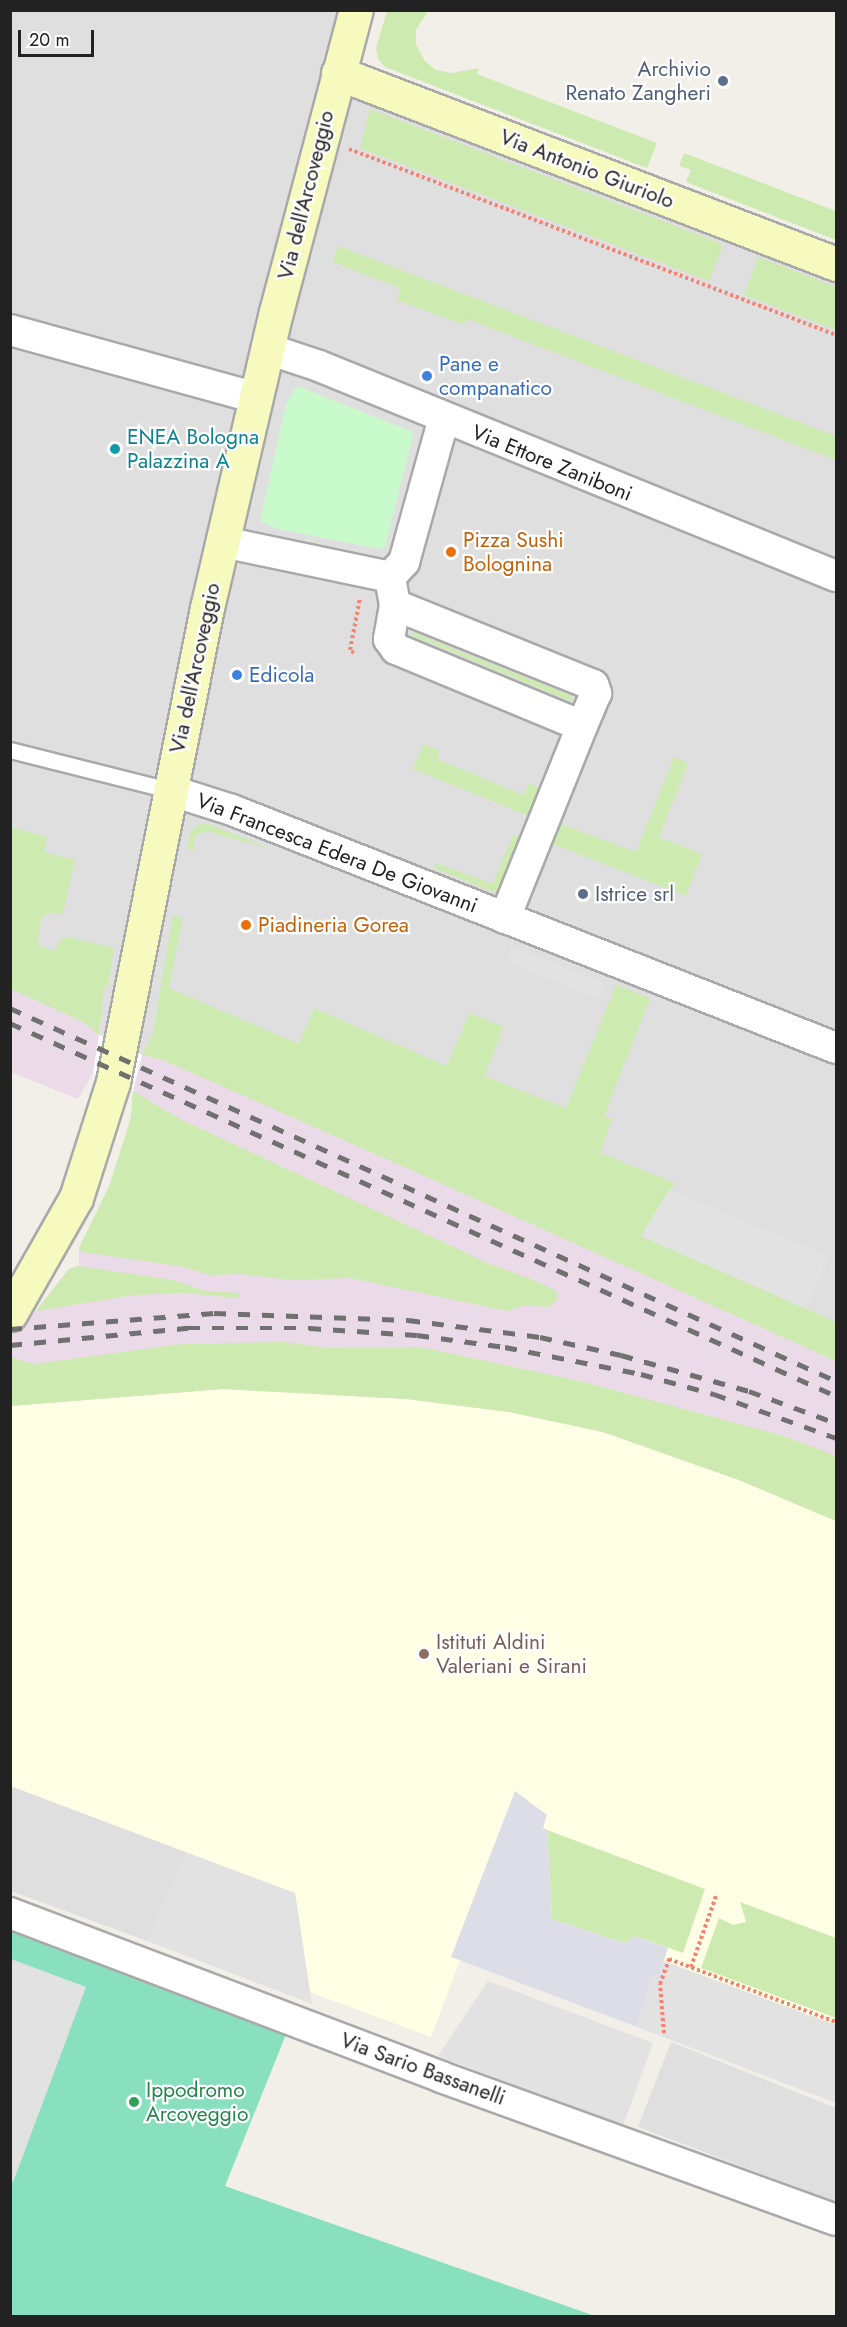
<!DOCTYPE html>
<style>
body{margin:0}
#map{position:relative;width:847px;height:2327px;overflow:hidden;background:#f2efe9;font-family:Jost,sans-serif}
div>[style]{position:absolute}
.residential>*{inset:0;background:#e0dfdf}
.industrial>*{inset:0;background:#ebdbe8}
.education>*{inset:0;background:#ffffe5}
.grass>*{inset:0;background:#cdebb0}
.park>*{inset:0;background:#c8facc}
.pitch>*{inset:0;background:#88e0be}
.parking>*{inset:0;background:#e2e2e2}
.plaza>*{inset:0;background:#dddde8}
.pier>*{inset:0;background:#fff}
.path>*{height:4px;margin-top:-2px;transform-origin:0;background:repeating-linear-gradient(90deg,#fa8072 0 3px,transparent 0 6px)}
.roads{filter:drop-shadow(2px 0 #a9a9a9) drop-shadow(-2px 0 #a9a9a9) drop-shadow(0 2px #a9a9a9) drop-shadow(0 -2px #a9a9a9)}
.lane>*{height:15px;margin:-7.5px;padding:0 7.5px;transform-origin:7.5px;border-radius:7.5px;background:#fff}
.street>*{height:30px;margin:-15px;padding:0 15px;transform-origin:15px;border-radius:15px;background:#fff}
.secondary>*{height:33px;margin:-16.5px;padding:0 16.5px;transform-origin:16.5px;border-radius:16.5px;background:#f7fabf}
.rail>*{height:4.5px;margin-top:-2.25px;transform-origin:0;background:repeating-linear-gradient(90deg,#707070 0 12px,transparent 0 24px)}
.dots>*{width:16px;height:16px;translate:-50% -50%;box-sizing:border-box;border:3px solid #fff;border-radius:50%}
span{translate:-50% -50%;white-space:nowrap;text-align:center;line-height:1.15;-webkit-text-stroke:4.5px #fff;paint-order:stroke}
.service-label{font-size:21px;color:#4e5e75}
.right{translate:-100% -50%;text-align:right}
.left{translate:0 -50%;text-align:left}
.street-label{font-size:21px;color:#222}
.shop-label{font-size:21px;color:#366cbe}
.culture-label{font-size:21px;color:#0d838f}
.food-label{font-size:21px;color:#c56008}
.education-label{font-size:21px;color:#785e54}
.leisure-label{font-size:21px;color:#27864d}
.frame{position:absolute;inset:0;border:12px solid #222;pointer-events:none}
.scale{position:absolute;left:18px;top:30px;width:76px;height:27px;box-sizing:border-box;border:3px solid #222;border-top:0;padding-left:8px;font-size:18px;line-height:21px;white-space:nowrap;color:#222;-webkit-text-stroke:4px #fff;paint-order:stroke}
</style>
<div id="map">
<div class="residential">
<i style="clip-path:polygon(10px 11px,345px 11px,328px 71px,836px 273px,836px 1322px,171px 1030px,142px 1055px,136px 1052px,99px 1035px,11px 953px)"></i>
<i style="clip-path:polygon(10px 1786px,188px 1853px,147px 1941px,11px 1891px)"></i>
<i style="clip-path:polygon(671px 2042px,836px 2108px,836px 2202px,638px 2127px)"></i>
</div>
<div class="industrial">
<i style="clip-path:polygon(10px 953px,104px 989px,100px 1035px,136px 1052px,142px 1054px,153px 1033px,171px 1030px,836px 1322px,836px 1521px,739px 1480px,304px 1391px,11px 1406px,11px 1320px,31px 1317px,69px 1269px,79px 1266px,79px 1248px,103px 1203px,119px 1157px,131px 1117px,133px 1091px,93px 1073px,78px 1099px,11px 1072px)"></i>
</div>
<div class="education">
<i style="clip-path:polygon(223px 1389px,407px 1399px,509px 1412px,603px 1432px,739px 1480px,836px 1521px,836px 2102px,460px 1960px,431px 2037px,310px 1992px,295px 1893px,11px 1786px,10px 1406px)"></i>
</div>
<div class="grass">
<i style="clip-path:polygon(387px 11px,428px 11px,416px 30px,416px 44px,425px 61px,436px 70px,452px 73px,479px 68px,477px 74px,657px 143px,647px 168px,385px 67px,378px 59px,376px 48px)"></i>
<i style="clip-path:polygon(370px 109px,720px 243px,722px 248px,709px 281px,360px 148px)"></i>
<i style="clip-path:polygon(684px 153px,836px 211px,836px 240px,686px 182px,691px 170px,679px 166px)"></i>
<i style="clip-path:polygon(338px 246px,836px 436px,836px 460px,467px 319px,464px 325px,397px 300px,400px 288px,333px 262px)"></i>
<i style="clip-path:polygon(758px 257px,836px 287px,836px 330px,744px 295px)"></i>
<i style="clip-path:polygon(412px 632px,572px 696px,570px 701px,411px 635px)"></i>
<i style="clip-path:polygon(423px 744px,440px 751px,437px 759px,524px 795px,529px 783px,541px 788px,529px 816px,413px 769px)"></i>
<i style="clip-path:polygon(674px 757px,688px 763px,659px 837px,702px 854px,686px 896px,553px 844px,561px 824px,636px 852px)"></i>
<i style="clip-path:polygon(203px 823px,211px 825px,274px 850px,207px 831px,195px 835px,194px 851px,187px 849px,191px 830px)"></i>
<i style="clip-path:polygon(11px 827px,47px 837px,44px 852px,75px 860px,63px 914px,48px 913px,41px 918px,38px 945px,53px 951px,63px 937px,70px 937px,114px 948px,108px 985px,104px 989px,99px 1035px,83px 1022px,11px 989px)"></i>
<i style="clip-path:polygon(513px 835px,521px 838px,498px 894px,434px 868px,436px 863px,493px 884px)"></i>
<i style="clip-path:polygon(173px 916px,181px 917px,182px 922px,169px 988px,299px 1044px,314px 1008px,447px 1066px,469px 1013px,504px 1027px,484px 1076px,566px 1108px,616px 985px,650px 998px,604px 1116px,612px 1119px,600px 1153px,675px 1183px,641px 1236px,836px 1322px,836px 1361px,418px 1173px,163px 1060px,142px 1055px,153px 1033px)"></i>
<i style="clip-path:polygon(133px 1091px,180px 1119px,490px 1264px,534px 1280px,556px 1291px,557px 1300px,548px 1307px,524px 1305px,507px 1311px,350px 1278px,291px 1280px,240px 1274px,210px 1275px,179px 1266px,82px 1252px,79px 1248px,110px 1184px,131px 1117px)"></i>
<i style="clip-path:polygon(79px 1266px,173px 1280px,205px 1291px,240px 1293px,238px 1298px,183px 1293px,134px 1295px,36px 1311px,69px 1269px)"></i>
<i style="clip-path:polygon(285px 1342px,328px 1348px,420px 1347px,588px 1383px,787px 1437px,836px 1456px,836px 1521px,739px 1480px,603px 1432px,509px 1412px,407px 1399px,223px 1389px,11px 1406px,11px 1357px,34px 1364px,181px 1344px)"></i>
<i style="clip-path:polygon(547px 1830px,705px 1889px,683px 1953px,635px 1936px,624px 1943px,552px 1919px)"></i>
<i style="clip-path:polygon(740px 1902px,836px 1938px,836px 2018px,701px 1968px,719px 1918px,733px 1925px,746px 1922px)"></i>
</div>
<div class="park">
<i style="clip-path:polygon(297px 386px,411px 431px,413px 436px,385px 546px,380px 549px,278px 529px,260px 521px,286px 404px)"></i>
</div>
<div class="pitch">
<i style="clip-path:polygon(11px 1919px,293px 2017px,225px 2186px,595px 2316px,11px 2316px)"></i>
</div>
<div class="parking">
<i style="clip-path:polygon(512px 947px,604px 983px,599px 995px,594px 997px,508px 963px)"></i>
<i style="clip-path:polygon(669px 1190px,829px 1256px,807px 1309px,641px 1236px)"></i>
<i style="clip-path:polygon(188px 1853px,295px 1893px,312px 2004px,147px 1941px)"></i>
<i style="clip-path:polygon(11px 1959px,86px 1987px,13px 2182px,10px 2181px)"></i>
<i style="clip-path:polygon(664px 1961px,836px 2025px,836px 2103px,637px 2027px,653px 1974px,659px 1976px)"></i>
<i style="clip-path:polygon(488px 1981px,653px 2043px,623px 2126px,438px 2056px)"></i>
</div>
<div class="plaza">
<i style="clip-path:polygon(515px 1791px,547px 1815px,543px 1828px,547px 1830px,552px 1919px,624px 1943px,635px 1936px,668px 1948px,659px 1977px,653px 1975px,637px 2027px,451px 1957px)"></i>
</div>
<div class="pier">
<i style="clip-path:polygon(99px 1035px,142px 1055px,133px 1091px,93px 1073px)"></i>
</div>
<div class="path">
<i style="left:349px;top:149px;width:521px;rotate:20.9deg"></i>
<i style="left:354px;top:653px;width:5px;rotate:-143deg"></i>
<i style="left:350px;top:650px;width:53px;rotate:-79.1deg"></i>
<i style="left:691px;top:1967px;width:78px;rotate:-70.6deg"></i>
<i style="left:664px;top:2033px;width:49px;rotate:-94.7deg"></i>
<i style="left:660px;top:1984px;width:27px;rotate:-70deg"></i>
<i style="left:669px;top:1959px;width:178px;rotate:20.7deg"></i>
</div>
<div class="roads">
<div class="lane">
<i style="left:10px;top:750px;width:164px;rotate:14.1deg"></i>
</div>
<div class="street">
<i style="left:10px;top:330px;width:256px;rotate:15.4deg"></i>
<i style="left:268px;top:349px;width:54px;rotate:18.4deg"></i>
<i style="left:319px;top:366px;width:558px;rotate:22.11deg"></i>
<i style="left:223px;top:542px;width:171px;rotate:11.8deg"></i>
<i style="left:390px;top:577px;width:21px;rotate:-47deg"></i>
<i style="left:404px;top:562px;width:149px;rotate:-74.5deg"></i>
<i style="left:390px;top:577px;width:28px;rotate:80deg"></i>
<i style="left:395px;top:605px;width:35px;rotate:100deg"></i>
<i style="left:389px;top:639px;width:12px;rotate:55deg"></i>
<i style="left:396px;top:649px;width:201px;rotate:22.5deg"></i>
<i style="left:582px;top:726px;width:207px;rotate:111.9deg"></i>
<i style="left:395px;top:605px;width:214px;rotate:22deg"></i>
<i style="left:593px;top:685px;width:9px;rotate:69deg"></i>
<i style="left:596px;top:693px;width:36px;rotate:113deg"></i>
<i style="left:169px;top:790px;width:66px;rotate:17.6deg"></i>
<i style="left:232px;top:810px;width:649px;rotate:21.51deg"></i>
<i style="left:10px;top:1913px;width:461px;rotate:20.8deg"></i>
<i style="left:441px;top:2077px;width:420px;rotate:19.9deg"></i>
</div>
<div class="secondary">
<i style="left:338px;top:73px;width:533px;rotate:20.98deg"></i>
<i style="left:10px;top:1314px;width:133px;rotate:-60.4deg"></i>
<i style="left:76px;top:1198px;width:122px;rotate:-72.3deg"></i>
<i style="left:113px;top:1082px;width:483px;rotate:-78.8deg"></i>
<i style="left:207px;top:608px;width:304px;rotate:-76.9deg"></i>
<i style="left:276px;top:312px;width:312px;rotate:-75.2deg"></i>
</div>
</div>
<div class="rail">
<i style="left:10px;top:1008px;width:906px;rotate:24.3deg"></i>
<i style="left:10px;top:1023px;width:906px;rotate:24.3deg"></i>
<i style="left:10px;top:1329px;width:205px;rotate:-4.5deg"></i>
<i style="left:214px;top:1313px;width:194px;rotate:2.1deg"></i>
<i style="left:408px;top:1320px;width:133px;rotate:7.3deg"></i>
<i style="left:540px;top:1337px;width:83px;rotate:12.5deg"></i>
<i style="left:621px;top:1355px;width:133px;rotate:15.7deg"></i>
<i style="left:749px;top:1391px;width:93px;rotate:20.2deg"></i>
<i style="left:10px;top:1345px;width:179px;rotate:-5.5deg"></i>
<i style="left:188px;top:1328px;width:121px"></i>
<i style="left:309px;top:1328px;width:108px;rotate:3.7deg"></i>
<i style="left:417px;top:1335px;width:89px;rotate:7.8deg"></i>
<i style="left:505px;top:1347px;width:139px;rotate:11.2deg"></i>
<i style="left:641px;top:1374px;width:76px;rotate:15.3deg"></i>
<i style="left:714px;top:1394px;width:130px;rotate:19.8deg"></i>
</div>
<div class="dots">
<i style="left:723px;top:81px;background:#5c6f8a"></i>
<i style="left:427px;top:376px;background:#3f7fe0"></i>
<i style="left:115px;top:449px;background:#0f9aa8"></i>
<i style="left:451px;top:552px;background:#e8710a"></i>
<i style="left:237px;top:675px;background:#3f7fe0"></i>
<i style="left:583px;top:894px;background:#5c6f8a"></i>
<i style="left:246px;top:925px;background:#e8710a"></i>
<i style="left:424px;top:1654px;background:#8d6e63"></i>
<i style="left:134px;top:2102px;background:#2e9e5b"></i>
</div>
<div class="service-label">
<span class="right" style="left:711px;top:81px">Archivio<br>Renato Zangheri</span>
<span class="left" style="left:595px;top:894px">Istrice srl</span>
</div>
<div class="street-label">
<span style="left:587px;top:169px;rotate:21deg">Via Antonio Giuriolo</span>
<span style="left:306px;top:195px;rotate:-76deg">Via dell'Arcoveggio</span>
<span style="left:552px;top:463px;rotate:22deg">Via Ettore Zaniboni</span>
<span style="left:195px;top:668px;rotate:-78deg">Via dell'Arcoveggio</span>
<span style="left:337px;top:853px;rotate:21deg">Via Francesca Edera De Giovanni</span>
<span style="left:423px;top:2069px;rotate:20deg">Via Sario Bassanelli</span>
</div>
<div class="shop-label">
<span class="left" style="left:439px;top:376px">Pane e<br>companatico</span>
<span class="left" style="left:249px;top:675px">Edicola</span>
</div>
<div class="culture-label">
<span class="left" style="left:127px;top:449px">ENEA Bologna<br>Palazzina A</span>
</div>
<div class="food-label">
<span class="left" style="left:463px;top:552px">Pizza Sushi<br>Bolognina</span>
<span class="left" style="left:258px;top:925px">Piadineria Gorea</span>
</div>
<div class="education-label">
<span class="left" style="left:436px;top:1654px">Istituti Aldini<br>Valeriani e Sirani</span>
</div>
<div class="leisure-label">
<span class="left" style="left:146px;top:2102px">Ippodromo<br>Arcoveggio</span>
</div>
<div class="frame"></div>
<div class="scale">20 m</div>
</div>
